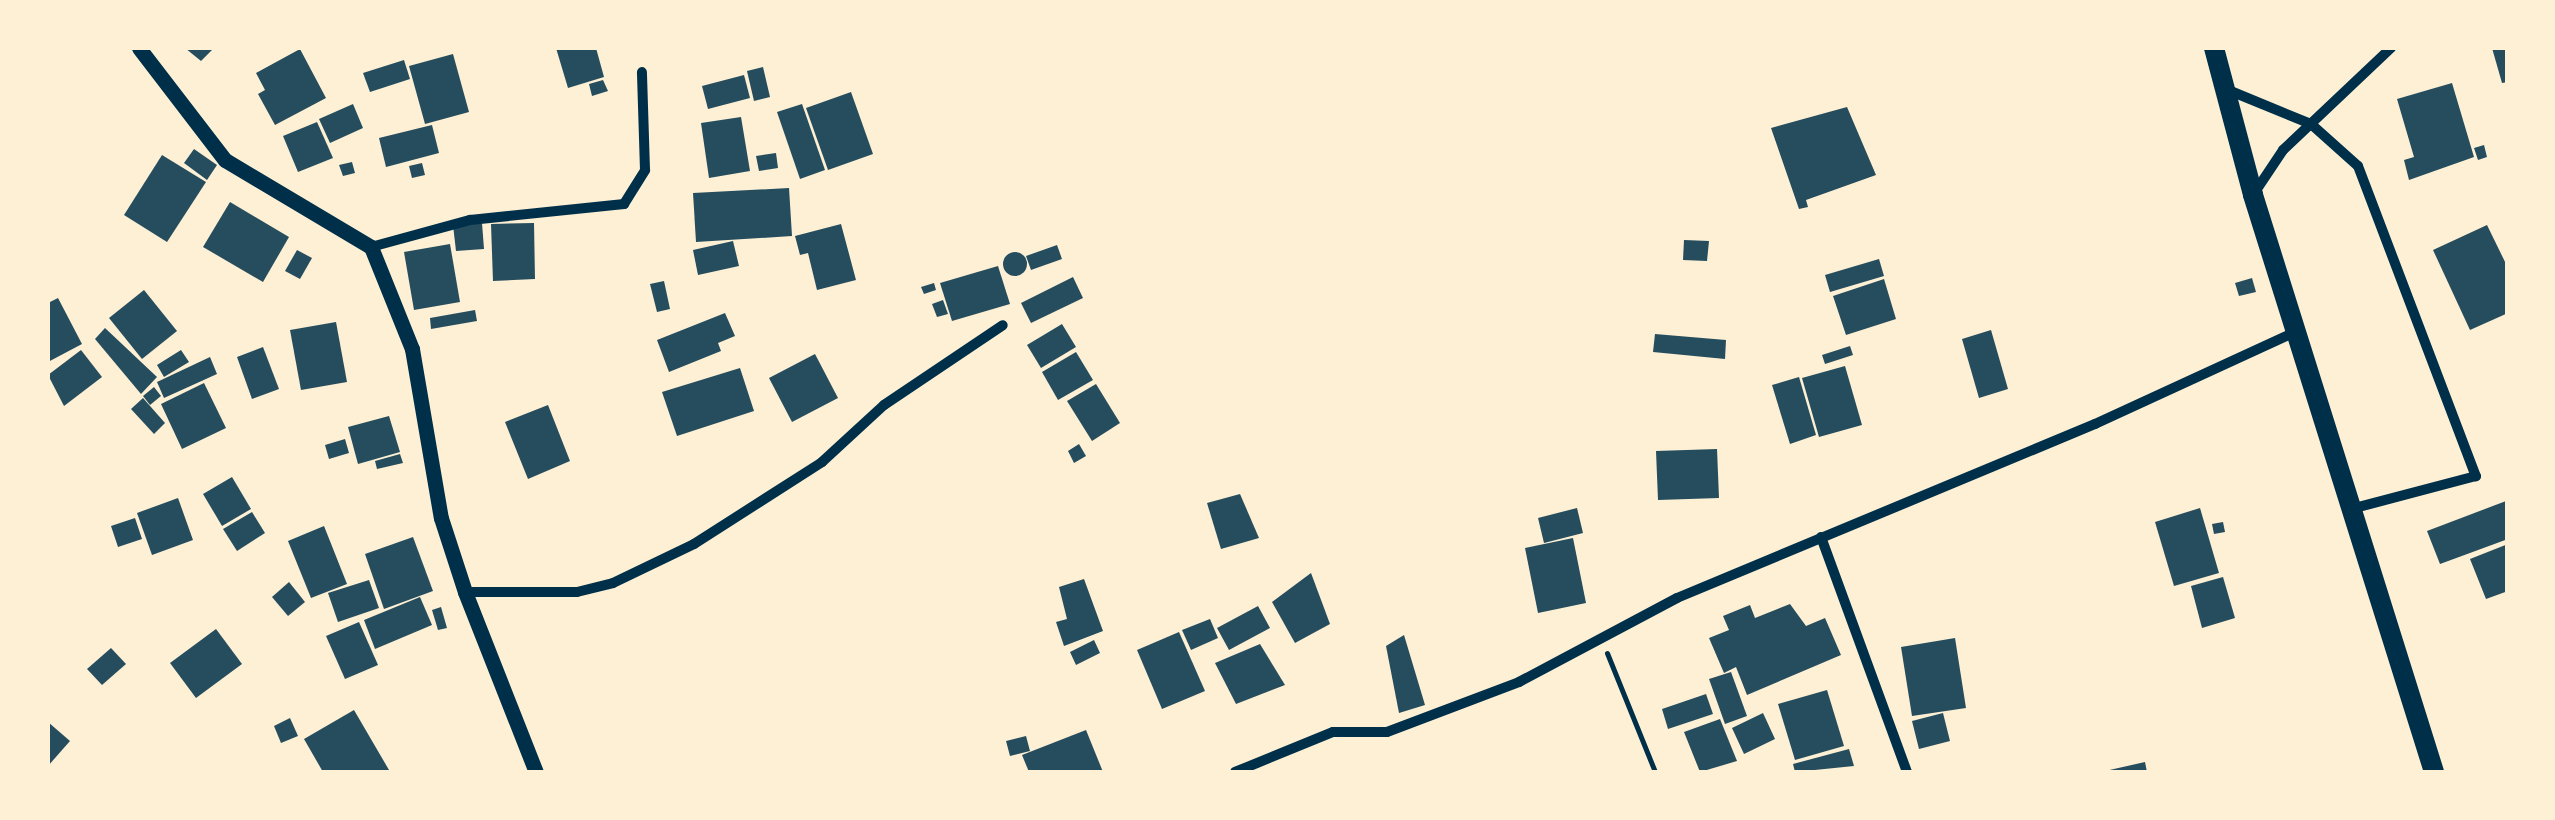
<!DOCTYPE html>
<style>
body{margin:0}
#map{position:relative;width:2555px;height:820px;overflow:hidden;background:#fdf0d5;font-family:Poppins,sans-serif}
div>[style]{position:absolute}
.building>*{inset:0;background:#264d5e}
.round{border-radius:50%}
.path>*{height:5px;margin:-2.5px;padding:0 2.5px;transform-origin:2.5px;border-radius:2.5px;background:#003049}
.minor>*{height:10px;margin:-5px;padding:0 5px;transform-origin:5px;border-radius:5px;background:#003049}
.tertiary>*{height:15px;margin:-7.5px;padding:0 7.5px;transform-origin:7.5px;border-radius:7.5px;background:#003049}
.trunk>*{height:20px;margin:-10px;padding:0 10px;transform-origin:10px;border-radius:10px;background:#003049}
span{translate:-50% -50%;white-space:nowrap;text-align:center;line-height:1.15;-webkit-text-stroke:9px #fdf0d5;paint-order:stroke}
.frame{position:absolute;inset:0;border:50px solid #fdf0d5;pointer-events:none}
</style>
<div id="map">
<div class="building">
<i style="clip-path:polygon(185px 48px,214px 48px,201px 61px)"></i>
<i style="clip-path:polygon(556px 48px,596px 48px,604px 77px,568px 88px)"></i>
<i style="clip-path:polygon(2492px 48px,2508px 48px,2508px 82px,2502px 83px)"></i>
<i style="clip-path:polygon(300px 49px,326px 98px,275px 125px,258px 94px,265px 90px,256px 73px)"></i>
<i style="clip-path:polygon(453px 54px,469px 112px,425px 124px,409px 66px)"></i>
<i style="clip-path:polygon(404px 60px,410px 79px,370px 92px,363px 73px)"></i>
<i style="clip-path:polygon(763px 67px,770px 97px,754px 101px,747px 71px)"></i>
<i style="clip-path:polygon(744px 75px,750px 98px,708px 109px,702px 86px)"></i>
<i style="clip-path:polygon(603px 80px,608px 91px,592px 96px,589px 84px)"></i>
<i style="clip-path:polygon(2452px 83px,2474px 157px,2409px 180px,2404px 160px,2414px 157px,2397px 99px)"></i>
<i style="clip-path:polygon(851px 92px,873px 154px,828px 170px,806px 108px)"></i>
<i style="clip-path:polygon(353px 104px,363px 128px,330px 143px,319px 119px)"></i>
<i style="clip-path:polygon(802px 104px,825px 170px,800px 179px,777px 112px)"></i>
<i style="clip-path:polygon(1847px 107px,1876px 175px,1806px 200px,1808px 207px,1799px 209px,1771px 128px)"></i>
<i style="clip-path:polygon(741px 117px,750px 171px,709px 178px,701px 123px)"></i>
<i style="clip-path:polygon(317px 122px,333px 158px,298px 172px,283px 136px)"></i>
<i style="clip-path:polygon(432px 125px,439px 153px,386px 167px,379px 138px)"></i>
<i style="clip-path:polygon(2484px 145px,2487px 157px,2478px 160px,2474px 148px)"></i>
<i style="clip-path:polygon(194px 149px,217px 165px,207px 180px,184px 163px)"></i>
<i style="clip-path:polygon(776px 153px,778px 168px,759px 171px,756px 156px)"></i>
<i style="clip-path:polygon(162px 155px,206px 182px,167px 242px,124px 215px)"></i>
<i style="clip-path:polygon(352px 162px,355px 173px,343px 176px,339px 165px)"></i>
<i style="clip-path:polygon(422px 163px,425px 175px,412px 178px,409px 166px)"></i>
<i style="clip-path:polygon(789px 188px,792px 236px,696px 242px,693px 193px)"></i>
<i style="clip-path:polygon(230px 202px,289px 237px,263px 282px,203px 247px)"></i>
<i style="clip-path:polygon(482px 223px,484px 249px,456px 251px,453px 225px)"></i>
<i style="clip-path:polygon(534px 223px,535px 279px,493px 281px,491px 224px)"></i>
<i style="clip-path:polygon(841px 224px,856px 280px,817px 290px,808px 253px,800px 255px,795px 236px)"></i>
<i style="clip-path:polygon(2487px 225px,2508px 268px,2508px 313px,2470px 330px,2433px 250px)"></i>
<i style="clip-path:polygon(1684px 240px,1709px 241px,1707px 261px,1683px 260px)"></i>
<i style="clip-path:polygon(733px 241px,739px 266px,698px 275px,693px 250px)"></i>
<i style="clip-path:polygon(450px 244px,460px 302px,414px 310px,404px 252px)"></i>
<i style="clip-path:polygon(1057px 245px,1062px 259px,1031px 270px,1026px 256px)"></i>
<i style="clip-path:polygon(297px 250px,312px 258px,300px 279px,285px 271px)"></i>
<i class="round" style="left:1003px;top:252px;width:24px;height:24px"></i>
<i style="clip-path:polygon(1879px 259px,1884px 276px,1830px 292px,1825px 275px)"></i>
<i style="clip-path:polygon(998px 266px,1010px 304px,952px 321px,940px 283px)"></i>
<i style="clip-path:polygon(1073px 277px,1083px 298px,1031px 323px,1021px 303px)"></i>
<i style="clip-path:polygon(2252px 278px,2256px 292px,2239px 296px,2235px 283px)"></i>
<i style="clip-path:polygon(1884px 279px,1896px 319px,1846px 335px,1833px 296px)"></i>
<i style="clip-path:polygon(664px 281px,670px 309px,657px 312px,650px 284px)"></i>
<i style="clip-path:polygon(934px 283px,936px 290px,924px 294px,921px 287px)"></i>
<i style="clip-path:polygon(144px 290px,177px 331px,142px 359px,109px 318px)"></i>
<i style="clip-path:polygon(58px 298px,82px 344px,48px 362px,48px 303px)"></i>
<i style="clip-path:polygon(943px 300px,948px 314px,937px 317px,932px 304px)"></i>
<i style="clip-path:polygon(475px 310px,477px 321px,431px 329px,430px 318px)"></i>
<i style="clip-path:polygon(725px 313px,735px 336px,718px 343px,721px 351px,669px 372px,657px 340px)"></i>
<i style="clip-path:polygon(336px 322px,347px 382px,301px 390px,290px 330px)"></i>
<i style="clip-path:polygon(1062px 324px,1076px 347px,1041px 368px,1027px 345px)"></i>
<i style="clip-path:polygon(105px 328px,157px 377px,141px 394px,95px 339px)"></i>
<i style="clip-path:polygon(1991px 330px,2008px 389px,1979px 398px,1962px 339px)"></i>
<i style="clip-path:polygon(1655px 334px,1726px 340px,1725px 359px,1653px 352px)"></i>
<i style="clip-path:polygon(1850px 346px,1853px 355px,1825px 364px,1822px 355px)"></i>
<i style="clip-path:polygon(263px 347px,279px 389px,252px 399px,237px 357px)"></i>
<i style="clip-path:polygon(81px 350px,102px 377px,64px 406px,48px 375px)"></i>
<i style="clip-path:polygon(181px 350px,189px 362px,164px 377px,157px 365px)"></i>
<i style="clip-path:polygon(1076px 352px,1093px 380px,1058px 400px,1042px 372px)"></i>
<i style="clip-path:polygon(815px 354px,838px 398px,792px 422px,769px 378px)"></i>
<i style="clip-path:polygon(210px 357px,217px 374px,164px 398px,157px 382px)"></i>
<i style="clip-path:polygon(1845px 366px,1862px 425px,1819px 437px,1802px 378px)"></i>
<i style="clip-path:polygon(740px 368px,754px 411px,677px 436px,662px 392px)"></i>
<i style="clip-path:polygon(1799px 377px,1816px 435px,1790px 444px,1772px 385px)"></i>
<i style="clip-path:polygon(204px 383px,226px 428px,182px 449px,161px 404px)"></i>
<i style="clip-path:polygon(1096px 384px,1120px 423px,1092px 441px,1067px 401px)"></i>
<i style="clip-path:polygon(154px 387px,161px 396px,150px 405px,143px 396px)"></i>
<i style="clip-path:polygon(143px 398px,165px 423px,154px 434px,131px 409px)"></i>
<i style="clip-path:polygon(548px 405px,570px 461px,528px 479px,505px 422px)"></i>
<i style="clip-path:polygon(389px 416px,400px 452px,358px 464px,348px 427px)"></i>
<i style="clip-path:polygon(345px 439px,349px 453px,329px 459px,325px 445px)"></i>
<i style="clip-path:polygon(1079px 444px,1086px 456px,1074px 463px,1068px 451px)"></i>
<i style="clip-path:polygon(1717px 449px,1719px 498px,1658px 500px,1656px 451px)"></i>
<i style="clip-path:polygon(400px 454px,403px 463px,377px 469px,375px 461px)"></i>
<i style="clip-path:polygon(232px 477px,251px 509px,222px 526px,203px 494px)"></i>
<i style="clip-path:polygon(1240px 494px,1259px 538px,1221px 549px,1207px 503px)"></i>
<i style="clip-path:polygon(178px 498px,193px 540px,152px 555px,137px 513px)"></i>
<i style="clip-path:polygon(2506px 501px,2508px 539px,2440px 564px,2427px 531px)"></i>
<i style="clip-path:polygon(1577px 508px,1583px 533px,1544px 543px,1538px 518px)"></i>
<i style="clip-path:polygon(2200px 508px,2219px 573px,2174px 586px,2155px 522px)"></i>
<i style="clip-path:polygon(252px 512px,265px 533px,237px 551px,223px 529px)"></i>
<i style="clip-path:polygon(135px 518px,142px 539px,118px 547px,111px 526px)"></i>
<i style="clip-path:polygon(2223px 522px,2225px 532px,2214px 534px,2212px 524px)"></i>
<i style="clip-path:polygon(324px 526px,347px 584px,311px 598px,288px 541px)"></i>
<i style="clip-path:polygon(413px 537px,433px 591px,384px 609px,365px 554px)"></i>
<i style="clip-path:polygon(1573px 538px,1586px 603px,1538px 613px,1525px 548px)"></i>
<i style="clip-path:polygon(2508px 544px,2508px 591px,2486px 599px,2470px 559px)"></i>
<i style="clip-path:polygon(1311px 573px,1330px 624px,1295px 643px,1272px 602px)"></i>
<i style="clip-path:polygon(2223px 577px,2235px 618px,2202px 628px,2191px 586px)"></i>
<i style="clip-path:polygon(1084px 579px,1103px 631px,1064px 646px,1056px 622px,1067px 619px,1059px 587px)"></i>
<i style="clip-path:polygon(369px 580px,379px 608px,338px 622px,328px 593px)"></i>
<i style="clip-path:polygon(289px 582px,305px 602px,288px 616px,272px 597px)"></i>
<i style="clip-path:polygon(420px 597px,432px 625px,375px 649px,364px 620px)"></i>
<i style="clip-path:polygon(1790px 604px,1806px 626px,1825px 618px,1841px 655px,1747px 695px,1736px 667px,1724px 673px,1709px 638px,1729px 630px,1723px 616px,1750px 605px,1755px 618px)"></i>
<i style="clip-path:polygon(1258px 606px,1270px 628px,1229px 650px,1217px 628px)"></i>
<i style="clip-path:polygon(441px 607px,447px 628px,438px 630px,432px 610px)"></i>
<i style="clip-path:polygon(1210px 619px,1218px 638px,1191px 650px,1182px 630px)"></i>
<i style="clip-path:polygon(359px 622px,378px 665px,345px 679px,326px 636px)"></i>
<i style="clip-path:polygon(216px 629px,242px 664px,196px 698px,170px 663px)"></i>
<i style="clip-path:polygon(1179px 632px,1205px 691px,1162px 709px,1137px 650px)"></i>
<i style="clip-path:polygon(1404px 635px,1425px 705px,1399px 713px,1386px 646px)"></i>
<i style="clip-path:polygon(1955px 638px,1966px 708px,1912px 716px,1901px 647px)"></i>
<i style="clip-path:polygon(1094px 640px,1100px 653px,1076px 665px,1070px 652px)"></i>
<i style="clip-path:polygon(1260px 644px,1285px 685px,1236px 704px,1215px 663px)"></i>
<i style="clip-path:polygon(111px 648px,126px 664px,102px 685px,87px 669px)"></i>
<i style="clip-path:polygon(1731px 672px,1747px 716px,1725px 724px,1709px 679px)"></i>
<i style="clip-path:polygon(1827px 690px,1844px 746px,1795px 760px,1778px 704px)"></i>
<i style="clip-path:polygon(1706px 694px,1713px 714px,1668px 729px,1662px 709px)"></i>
<i style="clip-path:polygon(354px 710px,389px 770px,323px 772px,304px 739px)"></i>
<i style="clip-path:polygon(1763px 713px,1775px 739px,1744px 754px,1732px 728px)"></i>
<i style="clip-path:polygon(1943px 713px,1950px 741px,1919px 749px,1912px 721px)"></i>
<i style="clip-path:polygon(290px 718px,298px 736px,281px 743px,274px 726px)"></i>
<i style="clip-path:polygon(1720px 719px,1737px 761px,1700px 772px,1684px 732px)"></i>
<i style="clip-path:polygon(48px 722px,70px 741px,48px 766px)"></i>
<i style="clip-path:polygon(1086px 730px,1103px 772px,1029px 772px,1022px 755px)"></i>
<i style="clip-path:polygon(1026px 736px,1030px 751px,1010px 756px,1006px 741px)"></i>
<i style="clip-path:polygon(1849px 749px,1854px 766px,1795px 772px,1793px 764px)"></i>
<i style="clip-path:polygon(2145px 762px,2147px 772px,2105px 772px,2105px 771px)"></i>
</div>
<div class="path">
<i style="left:1607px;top:653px;width:128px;rotate:68deg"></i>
</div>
<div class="minor">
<i style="left:2228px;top:90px;width:90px;rotate:22.3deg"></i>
<i style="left:2311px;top:124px;width:63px;rotate:41.8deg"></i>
<i style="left:2358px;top:166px;width:332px;rotate:69.2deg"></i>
<i style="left:2476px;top:476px;width:125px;rotate:165.2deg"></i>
<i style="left:2255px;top:192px;width:50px;rotate:-56.3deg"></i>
<i style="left:2283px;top:150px;width:149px;rotate:-43.4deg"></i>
<i style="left:371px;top:247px;width:103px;rotate:-15.3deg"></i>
<i style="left:470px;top:220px;width:155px;rotate:-5.9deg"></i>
<i style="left:624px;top:204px;width:40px;rotate:-58deg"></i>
<i style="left:645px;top:170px;width:98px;rotate:-91.8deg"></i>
<i style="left:1821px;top:537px;width:250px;rotate:69.9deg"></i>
<i style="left:465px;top:592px;width:112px"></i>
<i style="left:577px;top:592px;width:37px;rotate:-14deg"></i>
<i style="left:613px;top:583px;width:90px;rotate:-25.7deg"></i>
<i style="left:694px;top:544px;width:152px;rotate:-32.6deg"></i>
<i style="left:822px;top:462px;width:84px;rotate:-42.6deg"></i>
<i style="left:884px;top:405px;width:143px;rotate:-33.9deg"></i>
<i style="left:1235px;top:772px;width:106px;rotate:-22.2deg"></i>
<i style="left:1333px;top:732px;width:54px"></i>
<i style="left:1387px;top:732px;width:141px;rotate:-20.7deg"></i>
<i style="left:1519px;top:682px;width:179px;rotate:-28deg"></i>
<i style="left:1677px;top:598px;width:453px;rotate:-22.6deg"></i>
<i style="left:2095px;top:424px;width:220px;rotate:-24.7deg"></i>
</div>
<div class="tertiary">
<i style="left:139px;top:48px;width:141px;rotate:52.5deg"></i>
<i style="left:225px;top:160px;width:170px;rotate:30.8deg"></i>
<i style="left:371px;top:247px;width:110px;rotate:68.1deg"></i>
<i style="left:412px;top:349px;width:171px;rotate:80.3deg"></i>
<i style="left:441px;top:518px;width:78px;rotate:72deg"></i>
<i style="left:465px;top:592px;width:193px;rotate:68.5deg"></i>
</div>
<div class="trunk">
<i style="left:2214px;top:48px;width:152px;rotate:75.1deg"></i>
<i style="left:2253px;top:195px;width:605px;rotate:72.58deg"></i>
</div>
<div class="frame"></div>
</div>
